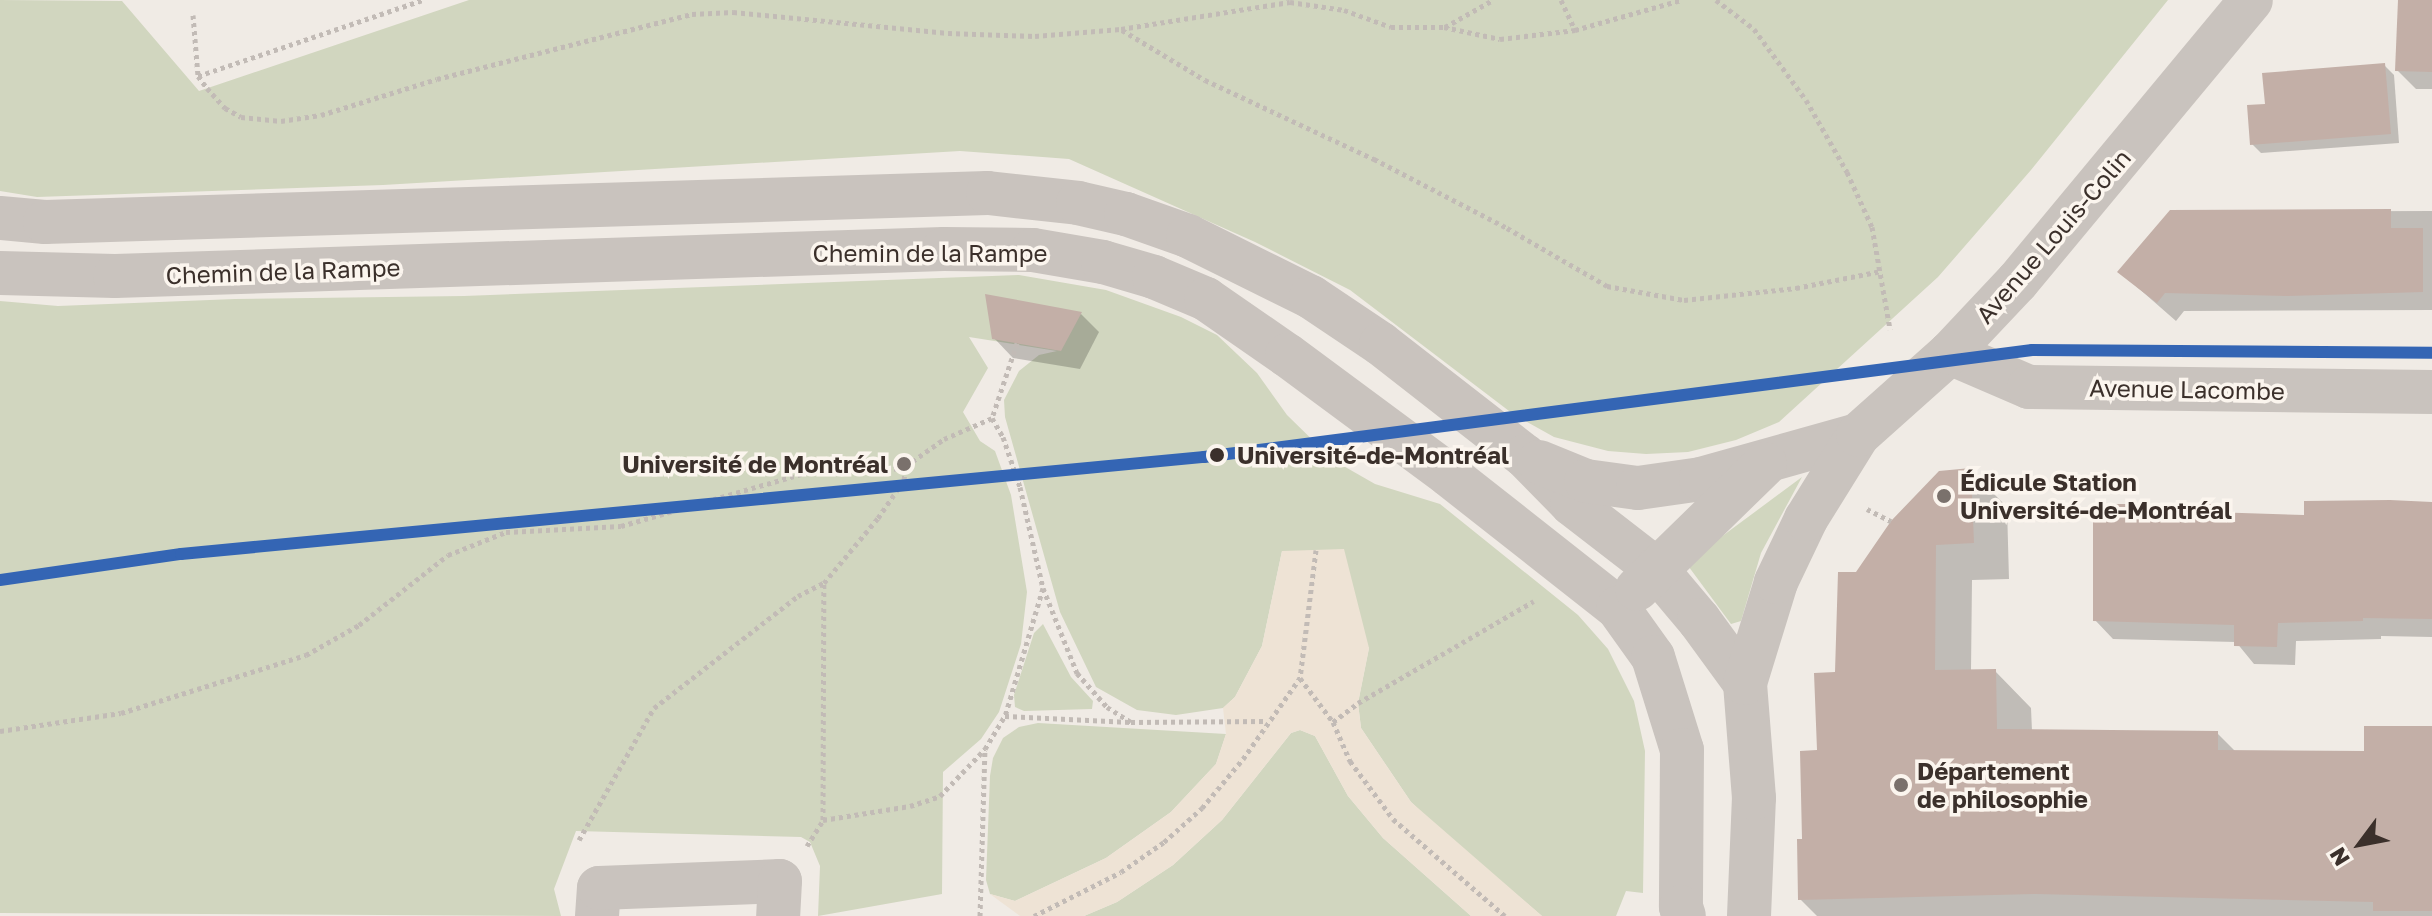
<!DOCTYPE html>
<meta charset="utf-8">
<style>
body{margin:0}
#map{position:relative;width:2432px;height:916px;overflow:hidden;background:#f0ebe5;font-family:"Golos Text",sans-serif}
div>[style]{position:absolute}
.green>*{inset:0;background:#d1d6bf}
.plaza>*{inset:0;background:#eee3d5}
.shadow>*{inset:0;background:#0003}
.building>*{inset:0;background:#c3afa7}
.path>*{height:5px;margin-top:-2.5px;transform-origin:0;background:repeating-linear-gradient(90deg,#c2bbb6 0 4px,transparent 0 8px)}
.minor>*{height:44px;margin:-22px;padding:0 22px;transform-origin:22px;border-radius:22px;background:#c9c3be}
.metro-1>*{height:12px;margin:-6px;padding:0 6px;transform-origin:6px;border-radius:6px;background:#3465b4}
.dots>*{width:22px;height:22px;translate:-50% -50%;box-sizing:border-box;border:4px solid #fbf5ee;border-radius:50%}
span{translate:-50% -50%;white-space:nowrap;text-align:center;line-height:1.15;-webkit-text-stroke:7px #fbf5ee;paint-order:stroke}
.street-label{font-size:24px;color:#3b302b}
.stop-label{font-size:24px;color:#3b302b;font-weight:700}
.left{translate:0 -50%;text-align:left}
.poi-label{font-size:24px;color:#3b302b;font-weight:700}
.right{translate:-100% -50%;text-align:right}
.north{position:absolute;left:2320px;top:804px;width:80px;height:80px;-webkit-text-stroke:6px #fbf5ee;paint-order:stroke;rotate:238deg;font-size:22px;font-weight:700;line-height:32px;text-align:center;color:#3b302b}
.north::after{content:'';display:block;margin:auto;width:28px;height:36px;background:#3b302b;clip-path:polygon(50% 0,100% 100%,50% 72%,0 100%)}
</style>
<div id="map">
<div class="green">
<i style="clip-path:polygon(0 0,122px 1px,199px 91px,469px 0,2168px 0,2031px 170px,1938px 277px,1779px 422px,1736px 440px,1688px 452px,1646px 454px,1608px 451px,1554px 437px,1513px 414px,1350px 290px,1255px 242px,1069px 159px,960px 151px,383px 185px,37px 197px,0 191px)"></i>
<i style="clip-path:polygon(1019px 275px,1106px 290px,1181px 317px,1217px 335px,1257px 373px,1287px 415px,1333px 460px,1375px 484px,1440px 504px,1578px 615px,1608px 649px,1634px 701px,1645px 751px,1643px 893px,1626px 891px,1616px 916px,1542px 916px,1441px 831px,1411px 802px,1361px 728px,1358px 703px,1369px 648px,1282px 551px,1262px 646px,1235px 697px,1223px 708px,1176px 715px,1137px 710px,1096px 687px,1060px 612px,1005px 417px,1004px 400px,1019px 371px,1039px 355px,1057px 351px,969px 337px,988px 368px,963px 412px,980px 441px,995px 451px,1011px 495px,1027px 592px,1021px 644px,999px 712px,981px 739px,943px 772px,942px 894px,818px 916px,820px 866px,810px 842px,801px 837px,576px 831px,554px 889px,561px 916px,0 913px,0 301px,58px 306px,235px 299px,464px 296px)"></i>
<i style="clip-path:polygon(1802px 477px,1761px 553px,1741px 621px,1731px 624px,1686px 563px)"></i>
<i style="clip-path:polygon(1043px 624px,1071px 677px,1093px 701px,1092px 709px,1024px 711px,1015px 707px,1014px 695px,1034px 633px)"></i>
<i style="clip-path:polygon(1038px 723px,1226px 734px,1216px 764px,1171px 812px,1106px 858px,1015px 901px,990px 894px,986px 880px,990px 776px,993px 758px,1003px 738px,1019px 727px)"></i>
<i style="clip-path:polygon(1300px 730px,1315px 736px,1348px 796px,1383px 838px,1471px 916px,1084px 916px,1117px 902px,1173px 865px,1222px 820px,1291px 733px)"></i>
</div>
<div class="plaza">
<i style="clip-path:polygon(1344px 549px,1369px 648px,1358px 703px,1361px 728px,1411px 802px,1542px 916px,1471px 916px,1383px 838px,1348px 796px,1315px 736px,1300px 730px,1291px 733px,1222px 820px,1173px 865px,1117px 902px,1084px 916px,1020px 916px,990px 894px,1015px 901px,1106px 858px,1171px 812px,1216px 764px,1226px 734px,1223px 708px,1235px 697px,1262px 646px,1282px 551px)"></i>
</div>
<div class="shadow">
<i style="clip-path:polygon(2406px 0,2432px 0,2432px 89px,2416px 89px,2397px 70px)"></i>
<i style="clip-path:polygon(2384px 65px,2394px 75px,2399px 143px,2261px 153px,2252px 144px,2267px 106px)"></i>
<i style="clip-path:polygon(2432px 211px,2432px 310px,2184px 311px,2176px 321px,2120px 272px,2171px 212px)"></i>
<i style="clip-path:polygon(1081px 314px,1099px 332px,1080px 369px,1013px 358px,994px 338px)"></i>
<i style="clip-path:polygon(1970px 470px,2007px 507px,2009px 579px,1972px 580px,1971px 671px,1995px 671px,2031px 708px,2032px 731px,2217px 733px,2236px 752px,2366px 753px,2432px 728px,2432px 916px,1817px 916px,1800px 899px,1804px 841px,1819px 752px,1857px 574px)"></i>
<i style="clip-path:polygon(2432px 505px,2432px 637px,2381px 636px,2381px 639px,2296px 641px,2295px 665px,2254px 664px,2236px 642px,2113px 639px,2095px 620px,2211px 506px,2218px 514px,2306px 517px)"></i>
</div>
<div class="building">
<i style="clip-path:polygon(2398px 0,2432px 0,2432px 72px,2395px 71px)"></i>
<i style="clip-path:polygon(2385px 63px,2391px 134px,2250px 145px,2247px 105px,2265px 104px,2262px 73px)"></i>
<i style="clip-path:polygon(2391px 209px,2391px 228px,2423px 228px,2423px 292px,2287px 296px,2165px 293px,2157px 303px,2117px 272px,2170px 210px)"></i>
<i style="clip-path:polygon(985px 294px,1023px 301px,1082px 312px,1061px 351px,992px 339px)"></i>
<i style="clip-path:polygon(1971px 468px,1974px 543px,1936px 545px,1935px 670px,1996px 669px,1997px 729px,2218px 731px,2218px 750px,2364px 751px,2364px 726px,2432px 726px,2432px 911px,2373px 911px,2373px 902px,2036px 894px,1798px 900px,1797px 839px,1802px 839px,1800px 751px,1817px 750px,1814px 673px,1835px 672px,1838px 572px,1856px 572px,1891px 521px,1939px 471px)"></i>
<i style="clip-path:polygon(2390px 500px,2432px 502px,2432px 619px,2363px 618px,2363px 621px,2278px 623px,2277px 647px,2234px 646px,2234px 625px,2093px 621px,2093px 504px,2211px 504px,2211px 512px,2304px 515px,2304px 501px)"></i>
</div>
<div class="path">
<i style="left:1561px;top:0;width:33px;rotate:65deg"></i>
<i style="left:1716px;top:0;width:48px;rotate:37.3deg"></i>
<i style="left:1754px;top:29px;width:88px;rotate:53.8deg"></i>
<i style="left:1806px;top:100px;width:83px;rotate:60.3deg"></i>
<i style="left:1847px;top:172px;width:60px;rotate:65.6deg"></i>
<i style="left:1872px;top:227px;width:104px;rotate:80deg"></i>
<i style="left:193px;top:15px;width:61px;rotate:85.3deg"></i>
<i style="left:198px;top:76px;width:15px;rotate:53deg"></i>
<i style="left:207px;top:88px;width:27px;rotate:48deg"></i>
<i style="left:225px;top:108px;width:18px;rotate:29deg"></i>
<i style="left:241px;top:117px;width:40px;rotate:5.7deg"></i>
<i style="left:281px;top:121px;width:40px;rotate:-8.5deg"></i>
<i style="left:321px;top:115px;width:121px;rotate:-17.2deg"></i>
<i style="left:437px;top:79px;width:263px;rotate:-14.3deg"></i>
<i style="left:692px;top:14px;width:41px;rotate:-2.8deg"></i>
<i style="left:733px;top:12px;width:216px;rotate:5.6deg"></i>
<i style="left:948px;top:33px;width:87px;rotate:2deg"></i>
<i style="left:1035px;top:36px;width:86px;rotate:-4.7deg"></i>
<i style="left:1121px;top:29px;width:171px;rotate:-9.1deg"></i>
<i style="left:1290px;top:2px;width:55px;rotate:8.4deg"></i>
<i style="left:1344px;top:10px;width:50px;rotate:19.9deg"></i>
<i style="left:1391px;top:27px;width:53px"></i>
<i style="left:1444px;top:27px;width:57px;rotate:12.1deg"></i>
<i style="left:1500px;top:39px;width:76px;rotate:-6.8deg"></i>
<i style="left:1575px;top:30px;width:110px;rotate:-15.8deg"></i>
<i style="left:1445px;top:27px;width:55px;rotate:-29.4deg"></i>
<i style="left:1122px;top:30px;width:97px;rotate:31.1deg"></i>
<i style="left:1205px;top:80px;width:187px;rotate:25.1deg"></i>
<i style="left:1374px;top:159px;width:150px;rotate:27.4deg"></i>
<i style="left:1507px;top:228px;width:116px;rotate:30.1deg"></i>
<i style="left:1607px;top:286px;width:78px;rotate:10.3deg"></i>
<i style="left:1684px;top:300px;width:113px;rotate:-6.1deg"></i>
<i style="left:1796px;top:288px;width:87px;rotate:-11.3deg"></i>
<i style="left:198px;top:76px;width:237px;rotate:-18.7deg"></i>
<i style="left:1017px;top:343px;width:79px;rotate:108.4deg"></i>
<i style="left:992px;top:418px;width:22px;rotate:60deg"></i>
<i style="left:1003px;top:437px;width:53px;rotate:71.2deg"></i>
<i style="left:1020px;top:487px;width:104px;rotate:77.2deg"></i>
<i style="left:1043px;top:588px;width:92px;rotate:68.2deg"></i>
<i style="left:1077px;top:673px;width:45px;rotate:48.6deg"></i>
<i style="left:1107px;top:707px;width:28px;rotate:32deg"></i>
<i style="left:1131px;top:722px;width:136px;rotate:-0.4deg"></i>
<i style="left:1867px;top:509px;width:27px;rotate:27deg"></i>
<i style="left:1316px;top:550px;width:129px;rotate:97.1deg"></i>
<i style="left:1300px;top:678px;width:55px;rotate:53.1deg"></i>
<i style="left:1333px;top:722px;width:43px;rotate:66.4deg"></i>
<i style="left:1350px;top:761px;width:72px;rotate:53.4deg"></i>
<i style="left:1393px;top:819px;width:148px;rotate:40.9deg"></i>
<i style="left:1043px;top:588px;width:134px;rotate:106.5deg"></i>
<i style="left:1005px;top:716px;width:125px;rotate:2.7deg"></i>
<i style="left:1333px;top:722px;width:31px;rotate:-37deg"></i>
<i style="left:1358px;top:703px;width:203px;rotate:-30.1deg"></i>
<i style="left:0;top:731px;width:122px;rotate:-8.5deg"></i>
<i style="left:121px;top:713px;width:194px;rotate:-17.4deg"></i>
<i style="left:306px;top:655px;width:61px;rotate:-29.5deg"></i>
<i style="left:359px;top:625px;width:113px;rotate:-38.2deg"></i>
<i style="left:448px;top:555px;width:62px;rotate:-21.6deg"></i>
<i style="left:506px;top:532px;width:115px;rotate:-3deg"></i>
<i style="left:621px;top:526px;width:205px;rotate:-16.1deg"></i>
<i style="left:818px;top:469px;width:60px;rotate:2.9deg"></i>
<i style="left:878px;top:472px;width:29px;rotate:-12deg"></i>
<i style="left:823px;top:820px;width:88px;rotate:-9.1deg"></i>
<i style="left:910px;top:806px;width:32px;rotate:-18deg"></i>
<i style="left:940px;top:796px;width:65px;rotate:-46.2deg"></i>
<i style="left:985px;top:749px;width:39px;rotate:-59deg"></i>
<i style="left:579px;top:840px;width:152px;rotate:-60.4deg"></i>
<i style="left:654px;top:708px;width:182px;rotate:-37.9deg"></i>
<i style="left:798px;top:596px;width:29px;rotate:-27deg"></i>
<i style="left:807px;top:846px;width:31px;rotate:-58deg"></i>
<i style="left:823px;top:820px;width:237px;rotate:-89.8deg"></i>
<i style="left:824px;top:583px;width:85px;rotate:-50.3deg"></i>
<i style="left:878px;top:518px;width:46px;rotate:-55.6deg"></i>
<i style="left:904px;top:480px;width:14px;rotate:-82deg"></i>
<i style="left:906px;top:466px;width:47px;rotate:-35.4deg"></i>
<i style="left:944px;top:439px;width:52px;rotate:-23.6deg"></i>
<i style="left:980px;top:916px;width:166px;rotate:-88.3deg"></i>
<i style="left:1034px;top:916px;width:97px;rotate:-26.8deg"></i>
<i style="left:1121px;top:872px;width:52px;rotate:-34.9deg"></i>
<i style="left:1164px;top:842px;width:51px;rotate:-41.8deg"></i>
<i style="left:1202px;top:808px;width:64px;rotate:-50.1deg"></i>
<i style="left:1243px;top:759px;width:99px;rotate:-54.9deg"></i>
</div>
<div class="minor">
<i style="left:0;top:218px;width:45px;rotate:5.1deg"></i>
<i style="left:45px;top:222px;width:943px;rotate:-1.76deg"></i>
<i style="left:988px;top:193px;width:91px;rotate:6.3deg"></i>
<i style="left:1078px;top:203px;width:49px;rotate:12.9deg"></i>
<i style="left:1126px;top:214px;width:66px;rotate:19.5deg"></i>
<i style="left:1188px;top:236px;width:137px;rotate:26.4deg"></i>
<i style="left:1311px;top:297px;width:84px;rotate:33.9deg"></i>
<i style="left:1381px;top:344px;width:182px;rotate:37.9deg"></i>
<i style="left:1525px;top:456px;width:67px;rotate:45.6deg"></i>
<i style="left:1572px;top:504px;width:106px;rotate:37.7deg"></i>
<i style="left:1656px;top:569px;width:67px;rotate:49.9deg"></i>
<i style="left:1699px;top:620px;width:78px;rotate:53.9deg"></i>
<i style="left:0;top:273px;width:115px;rotate:1.5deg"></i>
<i style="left:115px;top:276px;width:829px;rotate:-1.87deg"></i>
<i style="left:944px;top:249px;width:89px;rotate:0.6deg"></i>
<i style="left:1033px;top:250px;width:71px;rotate:9.7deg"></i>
<i style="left:1103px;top:262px;width:53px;rotate:16.4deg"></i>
<i style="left:1154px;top:277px;width:56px;rotate:22.9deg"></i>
<i style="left:1206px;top:299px;width:98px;rotate:34.7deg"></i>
<i style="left:1287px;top:355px;width:202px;rotate:36.5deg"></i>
<i style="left:1449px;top:475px;width:215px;rotate:38.2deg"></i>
<i style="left:1618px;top:608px;width:60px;rotate:54.5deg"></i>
<i style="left:1653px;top:657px;width:97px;rotate:72.7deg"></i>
<i style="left:1682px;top:750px;width:157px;rotate:90.4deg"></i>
<i style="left:1681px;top:907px;width:9px;rotate:72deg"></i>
<i style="left:1950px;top:353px;width:86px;rotate:23.3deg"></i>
<i style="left:2029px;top:387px;width:403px;rotate:0.7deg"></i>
<i style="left:1539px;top:462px;width:51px;rotate:22deg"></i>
<i style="left:1586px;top:481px;width:52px;rotate:7.7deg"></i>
<i style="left:1638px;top:488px;width:64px;rotate:-8.1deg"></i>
<i style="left:1701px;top:479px;width:163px;rotate:-15.7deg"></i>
<i style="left:1637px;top:589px;width:179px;rotate:-44.3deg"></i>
<i style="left:597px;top:916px;width:28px;rotate:-86deg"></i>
<i style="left:599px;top:888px;width:181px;rotate:-2.2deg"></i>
<i style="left:780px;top:881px;width:35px;rotate:93deg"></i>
<i style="left:1749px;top:916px;width:118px;rotate:-87.6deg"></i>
<i style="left:1754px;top:798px;width:115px;rotate:-94.5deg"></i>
<i style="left:1745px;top:683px;width:106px;rotate:-72.9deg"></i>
<i style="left:1776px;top:582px;width:70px;rotate:-64.5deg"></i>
<i style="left:1806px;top:519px;width:99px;rotate:-58.2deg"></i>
<i style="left:1858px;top:435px;width:123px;rotate:-41.7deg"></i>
<i style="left:1950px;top:353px;width:98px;rotate:-46.7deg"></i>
<i style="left:2017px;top:282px;width:366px;rotate:-50.3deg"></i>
</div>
<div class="metro-1">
<i style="left:0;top:580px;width:183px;rotate:-8.2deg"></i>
<i style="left:181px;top:554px;width:1028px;rotate:-5.42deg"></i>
<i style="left:1204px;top:457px;width:835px;rotate:-7.36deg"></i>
<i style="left:2032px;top:350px;width:400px;rotate:0.4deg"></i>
</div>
<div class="dots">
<i style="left:1217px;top:455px;background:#3b302b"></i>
<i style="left:904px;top:464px;background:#7a716c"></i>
<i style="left:1944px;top:496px;background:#7a716c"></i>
<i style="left:1901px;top:785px;background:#7a716c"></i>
</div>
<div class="street-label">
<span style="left:2053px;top:236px;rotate:-49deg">Avenue Louis-Colin</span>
<span style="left:930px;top:253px">Chemin de la Rampe</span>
<span style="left:283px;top:271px;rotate:-2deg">Chemin de la Rampe</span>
<span style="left:2187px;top:389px;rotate:1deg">Avenue Lacombe</span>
</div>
<div class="stop-label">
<span class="left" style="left:1237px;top:455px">Université-de-Montréal</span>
</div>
<div class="poi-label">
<span class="right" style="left:888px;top:464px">Université de Montréal</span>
<span class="left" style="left:1960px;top:496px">Édicule Station<br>Université-de-Montréal</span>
<span class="left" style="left:1917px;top:785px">Département<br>de philosophie</span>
</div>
<div class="north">N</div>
</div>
